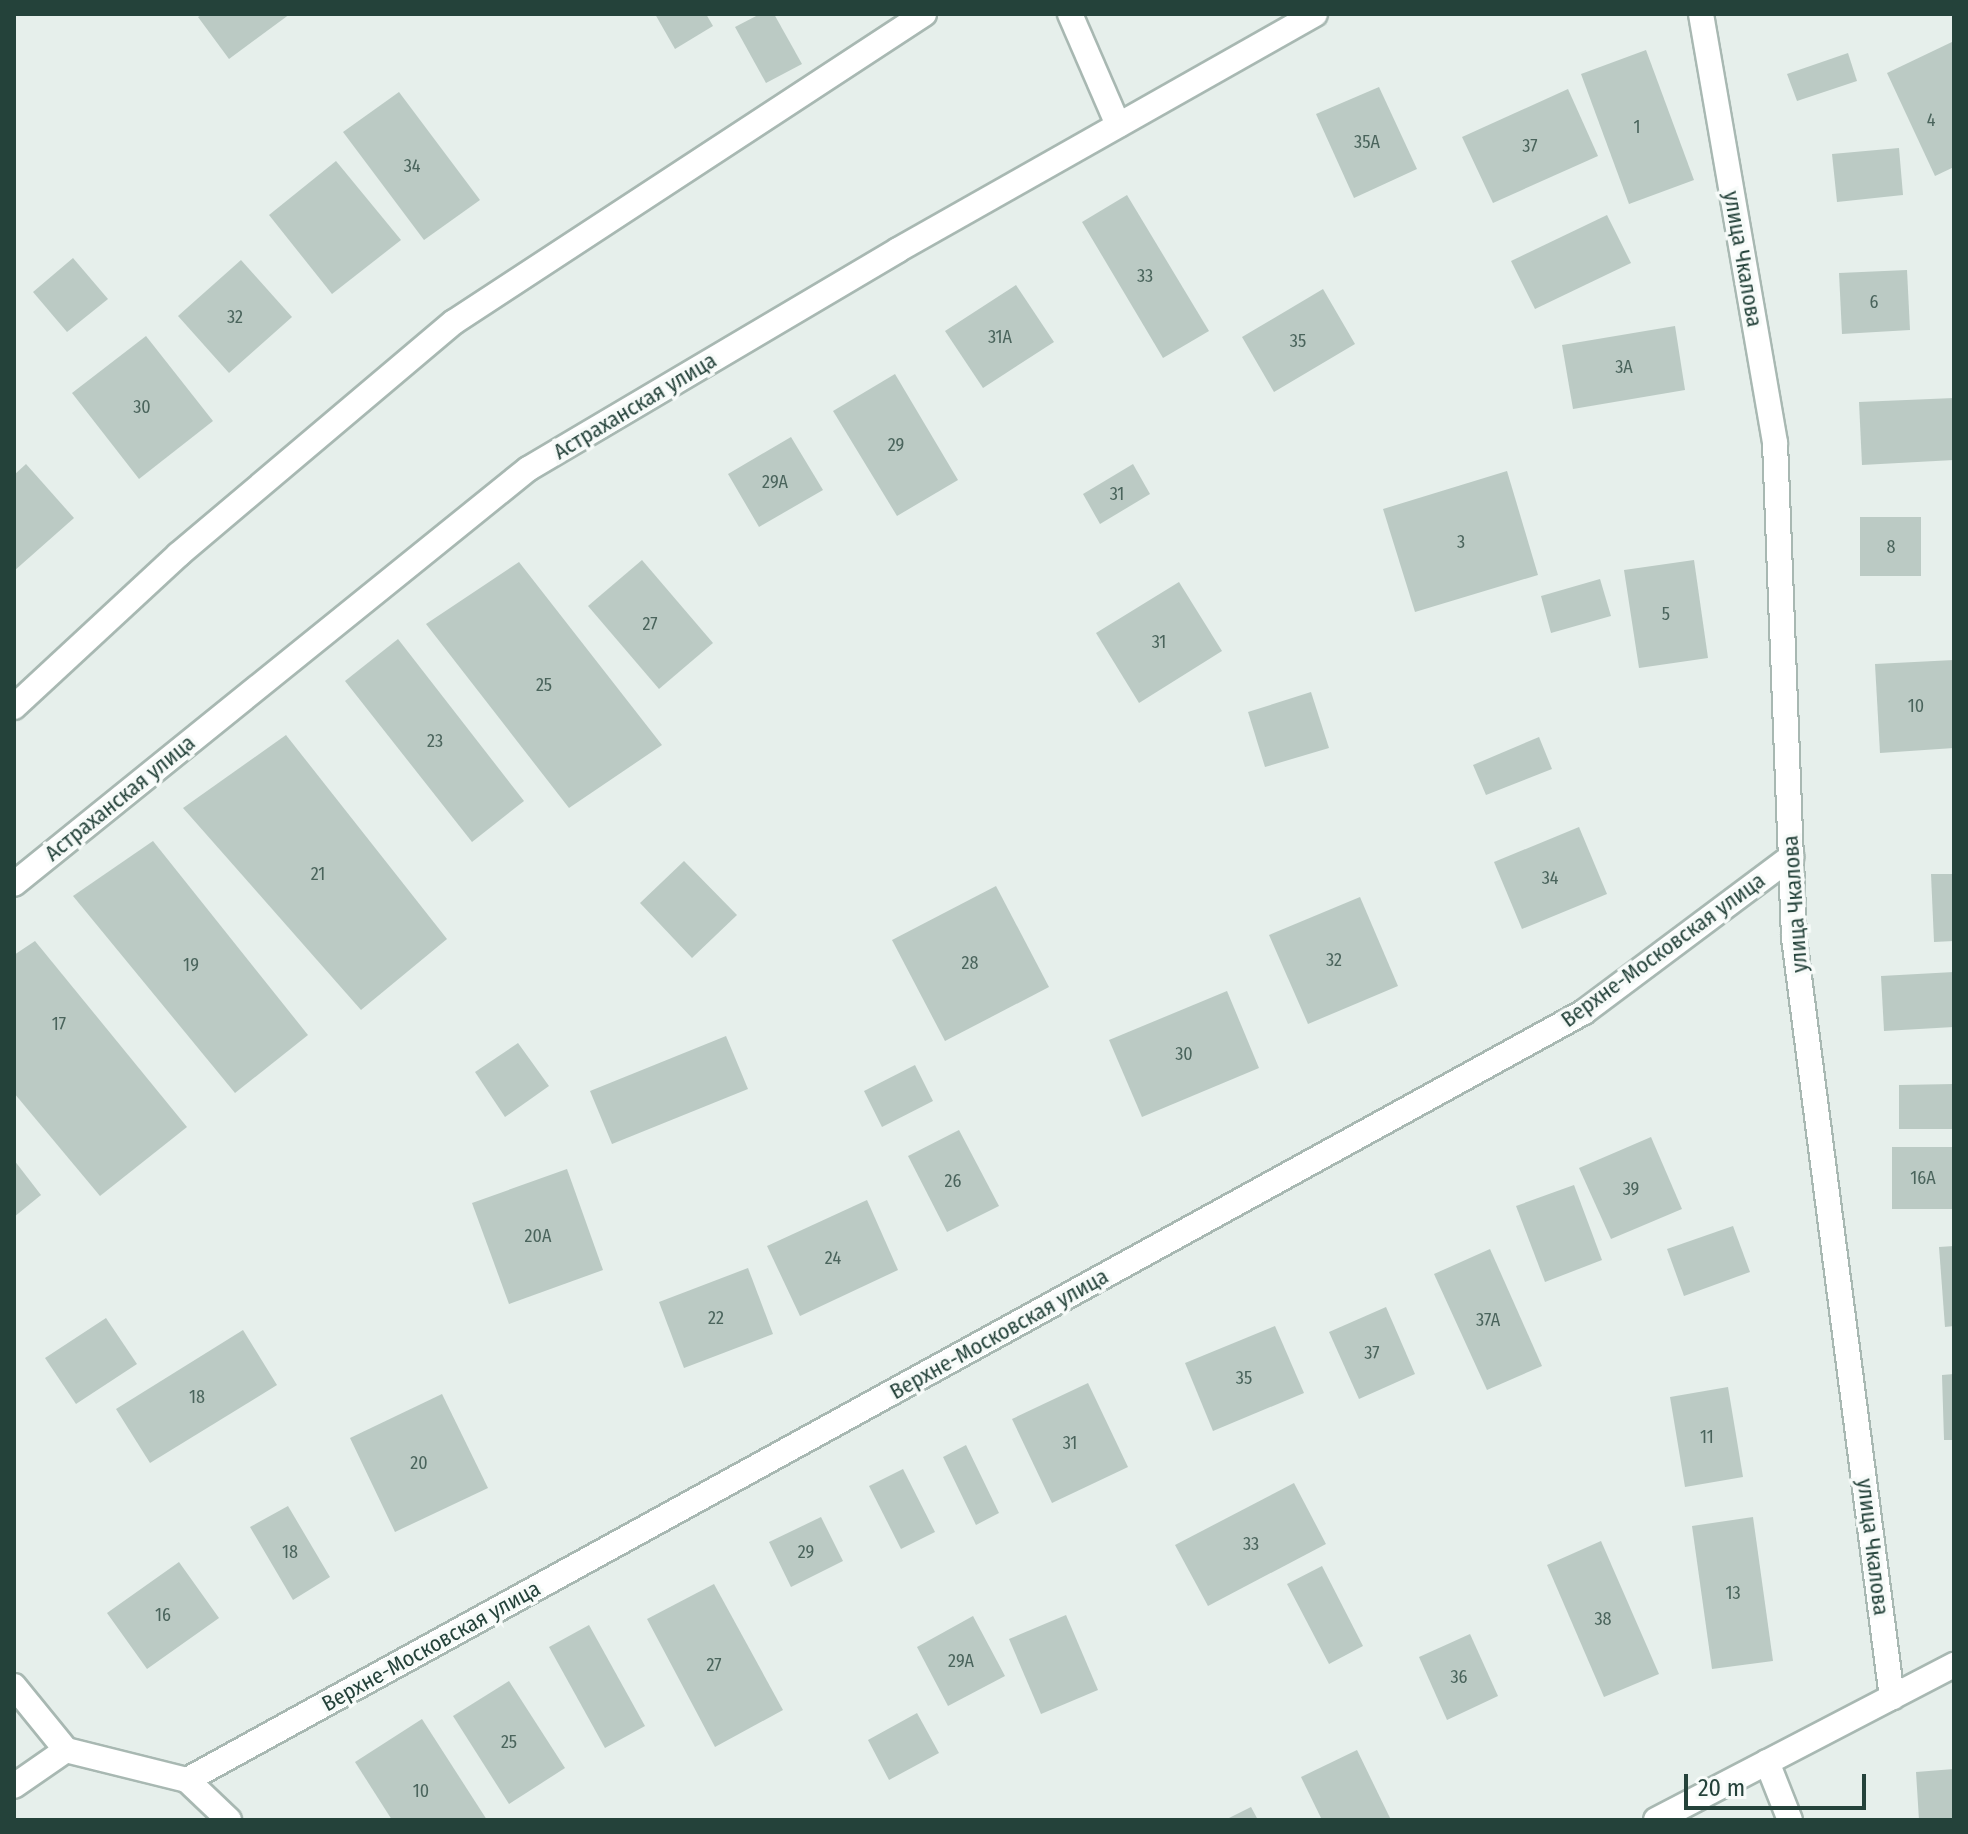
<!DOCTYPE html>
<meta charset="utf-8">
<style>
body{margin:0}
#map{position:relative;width:1968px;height:1834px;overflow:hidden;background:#e6efeb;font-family:"Fira Sans Condensed",sans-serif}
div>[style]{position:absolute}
.building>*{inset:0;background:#bbcac4}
.roads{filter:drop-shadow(2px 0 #a8b8b2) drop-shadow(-2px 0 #a8b8b2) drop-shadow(0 2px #a8b8b2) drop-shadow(0 -2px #a8b8b2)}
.minor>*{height:24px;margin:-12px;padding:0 12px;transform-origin:12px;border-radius:12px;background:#fff}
span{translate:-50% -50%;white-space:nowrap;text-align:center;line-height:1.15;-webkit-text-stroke:7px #f7fbf9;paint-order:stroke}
.number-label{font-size:18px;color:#4a645c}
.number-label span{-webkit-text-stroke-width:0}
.street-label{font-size:22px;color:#24423a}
.frame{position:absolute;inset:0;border:16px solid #24423a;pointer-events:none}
.scale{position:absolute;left:1684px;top:1774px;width:182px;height:36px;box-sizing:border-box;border:4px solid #24423a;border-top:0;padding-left:10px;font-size:24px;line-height:28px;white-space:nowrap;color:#24423a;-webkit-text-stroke:6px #f7fbf9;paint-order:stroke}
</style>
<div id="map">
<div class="building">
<i style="clip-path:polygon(203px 14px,290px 14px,229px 59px,198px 17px)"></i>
<i style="clip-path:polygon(655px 14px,706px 14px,713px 26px,675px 49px)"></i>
<i style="clip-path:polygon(760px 14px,774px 14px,802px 64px,766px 83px,735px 27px)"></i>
<i style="clip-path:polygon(1954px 41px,1954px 167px,1935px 176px,1887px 73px)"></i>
<i style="clip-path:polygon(1646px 50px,1694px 180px,1629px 204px,1581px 74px)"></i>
<i style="clip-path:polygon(1848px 53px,1857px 81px,1797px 101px,1787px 74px)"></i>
<i style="clip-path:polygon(1379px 87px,1417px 169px,1354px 198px,1316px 114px)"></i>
<i style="clip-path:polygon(1568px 89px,1598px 156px,1493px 203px,1462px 137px)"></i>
<i style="clip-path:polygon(399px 92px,480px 200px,424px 240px,343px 132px)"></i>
<i style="clip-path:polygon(1899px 148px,1903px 195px,1837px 202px,1832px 154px)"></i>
<i style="clip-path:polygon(336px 161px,401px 240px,332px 294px,269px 215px)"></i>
<i style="clip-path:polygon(1127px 195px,1209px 331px,1163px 358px,1082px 222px)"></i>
<i style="clip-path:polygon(1607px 215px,1631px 263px,1535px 309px,1511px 261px)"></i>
<i style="clip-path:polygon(73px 258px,108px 299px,67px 332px,33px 292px)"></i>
<i style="clip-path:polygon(241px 260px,292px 317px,229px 373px,178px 316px)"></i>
<i style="clip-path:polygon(1907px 270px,1910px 330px,1842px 334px,1839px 273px)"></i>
<i style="clip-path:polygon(1016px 285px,1054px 342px,983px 388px,945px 331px)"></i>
<i style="clip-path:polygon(1323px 289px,1355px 344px,1274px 392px,1242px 337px)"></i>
<i style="clip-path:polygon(1675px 326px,1685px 390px,1573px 409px,1562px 345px)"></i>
<i style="clip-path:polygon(146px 336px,213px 421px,139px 479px,72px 393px)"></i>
<i style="clip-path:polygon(895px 374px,958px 480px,897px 516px,833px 411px)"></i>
<i style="clip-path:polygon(1954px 398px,1954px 460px,1862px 465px,1859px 402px)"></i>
<i style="clip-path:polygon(791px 437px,823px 490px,759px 527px,728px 474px)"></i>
<i style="clip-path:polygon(26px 464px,74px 518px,14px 571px,14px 475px)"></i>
<i style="clip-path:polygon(1133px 464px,1150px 494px,1100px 524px,1083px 494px)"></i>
<i style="clip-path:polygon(1507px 471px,1538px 575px,1415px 612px,1383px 509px)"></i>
<i style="clip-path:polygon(1860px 517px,1921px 517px,1921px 576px,1860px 576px)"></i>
<i style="clip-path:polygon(642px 560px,713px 643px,659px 689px,588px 606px)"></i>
<i style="clip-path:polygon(1694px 560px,1708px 658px,1639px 668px,1624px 570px)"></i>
<i style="clip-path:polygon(519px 562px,662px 745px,569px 808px,426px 624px)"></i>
<i style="clip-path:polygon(1600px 579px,1611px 616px,1551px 633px,1541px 596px)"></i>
<i style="clip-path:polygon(1179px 582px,1222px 651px,1139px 703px,1096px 633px)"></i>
<i style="clip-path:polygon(398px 639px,524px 801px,472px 842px,345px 681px)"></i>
<i style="clip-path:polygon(1954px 660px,1954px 748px,1880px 753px,1875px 664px)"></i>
<i style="clip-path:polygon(1311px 692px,1329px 748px,1265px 767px,1248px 712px)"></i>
<i style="clip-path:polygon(286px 735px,447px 939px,361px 1010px,183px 808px)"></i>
<i style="clip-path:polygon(1539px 737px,1552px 769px,1486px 795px,1473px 765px)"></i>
<i style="clip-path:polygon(1579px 827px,1607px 894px,1522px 929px,1494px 862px)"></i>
<i style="clip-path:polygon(153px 841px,308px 1035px,235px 1093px,73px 896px)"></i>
<i style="clip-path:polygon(684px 861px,737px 915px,692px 958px,640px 903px)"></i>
<i style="clip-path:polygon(1931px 874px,1954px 874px,1954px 941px,1934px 942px)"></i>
<i style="clip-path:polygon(996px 886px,1049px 987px,945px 1041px,892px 940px)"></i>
<i style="clip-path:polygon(1360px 897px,1398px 986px,1308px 1024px,1269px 935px)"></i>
<i style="clip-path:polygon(35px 941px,187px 1127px,100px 1196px,14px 1093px,14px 955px)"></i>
<i style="clip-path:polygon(1954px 972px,1954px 1027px,1884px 1031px,1881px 976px)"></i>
<i style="clip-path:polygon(1227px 991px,1259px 1068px,1142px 1117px,1109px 1040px)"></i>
<i style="clip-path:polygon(726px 1036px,748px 1089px,612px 1144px,590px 1091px)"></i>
<i style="clip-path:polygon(518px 1043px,549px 1086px,505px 1117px,475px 1072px)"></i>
<i style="clip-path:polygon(915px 1065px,933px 1101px,882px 1127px,864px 1091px)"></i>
<i style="clip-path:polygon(1954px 1084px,1954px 1129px,1899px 1129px,1899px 1085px)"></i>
<i style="clip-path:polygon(959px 1130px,999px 1206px,947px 1232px,908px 1156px)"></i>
<i style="clip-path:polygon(1651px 1137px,1682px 1209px,1611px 1239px,1579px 1168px)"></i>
<i style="clip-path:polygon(1892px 1147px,1954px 1147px,1954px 1209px,1892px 1209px)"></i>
<i style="clip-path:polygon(14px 1160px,41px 1195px,14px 1217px)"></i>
<i style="clip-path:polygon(567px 1169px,603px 1270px,509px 1304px,472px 1203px)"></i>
<i style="clip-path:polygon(1574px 1185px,1602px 1260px,1545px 1282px,1516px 1206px)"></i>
<i style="clip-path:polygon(867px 1200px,898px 1270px,800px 1316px,767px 1246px)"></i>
<i style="clip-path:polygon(1733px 1226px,1750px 1272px,1684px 1296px,1667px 1249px)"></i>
<i style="clip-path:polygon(1954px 1246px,1954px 1326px,1945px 1327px,1939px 1247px)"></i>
<i style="clip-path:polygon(1490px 1249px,1542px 1366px,1487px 1390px,1434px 1274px)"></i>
<i style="clip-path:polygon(748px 1268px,773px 1334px,684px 1368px,659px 1302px)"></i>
<i style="clip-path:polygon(1386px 1307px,1415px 1374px,1359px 1399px,1329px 1332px)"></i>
<i style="clip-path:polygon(106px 1318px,137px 1364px,76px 1404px,45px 1358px)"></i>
<i style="clip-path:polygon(1275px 1326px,1304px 1393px,1213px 1431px,1185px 1363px)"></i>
<i style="clip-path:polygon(243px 1330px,277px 1385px,150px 1463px,116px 1409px)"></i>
<i style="clip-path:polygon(1954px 1374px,1954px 1440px,1944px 1440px,1942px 1375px)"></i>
<i style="clip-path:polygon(1088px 1383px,1128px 1467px,1052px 1503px,1012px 1419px)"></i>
<i style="clip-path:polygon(1728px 1387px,1743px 1477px,1685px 1487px,1670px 1397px)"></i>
<i style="clip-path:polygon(442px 1394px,488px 1488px,395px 1532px,350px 1438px)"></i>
<i style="clip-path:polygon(966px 1445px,999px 1513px,976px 1525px,943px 1457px)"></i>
<i style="clip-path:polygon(903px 1469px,935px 1532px,901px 1549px,869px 1486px)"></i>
<i style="clip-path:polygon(1294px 1483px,1326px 1544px,1208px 1606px,1175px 1545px)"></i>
<i style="clip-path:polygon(288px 1506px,330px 1577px,293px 1600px,250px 1527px)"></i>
<i style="clip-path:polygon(821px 1517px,843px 1561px,791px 1587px,769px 1542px)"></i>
<i style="clip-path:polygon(1753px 1517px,1773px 1661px,1712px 1669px,1692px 1526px)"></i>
<i style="clip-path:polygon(1601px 1541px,1659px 1674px,1604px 1697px,1547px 1565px)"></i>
<i style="clip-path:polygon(179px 1562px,219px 1618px,147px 1669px,107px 1613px)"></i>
<i style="clip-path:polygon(1322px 1566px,1363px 1646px,1329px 1664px,1287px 1584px)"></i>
<i style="clip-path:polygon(714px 1584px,783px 1710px,715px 1747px,647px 1619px)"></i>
<i style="clip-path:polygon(1066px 1615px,1098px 1690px,1041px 1714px,1009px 1639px)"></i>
<i style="clip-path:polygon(973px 1616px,1005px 1676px,948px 1706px,917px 1647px)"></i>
<i style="clip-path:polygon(589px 1625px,645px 1726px,605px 1748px,549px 1647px)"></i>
<i style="clip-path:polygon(1470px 1634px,1498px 1696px,1447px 1720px,1419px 1657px)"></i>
<i style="clip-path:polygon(509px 1681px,565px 1768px,509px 1804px,453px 1716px)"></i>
<i style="clip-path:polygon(917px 1713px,939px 1753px,889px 1780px,868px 1740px)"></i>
<i style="clip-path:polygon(422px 1719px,487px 1820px,392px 1820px,355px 1762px)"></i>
<i style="clip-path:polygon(1357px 1750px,1391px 1820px,1322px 1820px,1301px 1777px)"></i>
<i style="clip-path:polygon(1954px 1769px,1954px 1820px,1919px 1820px,1916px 1772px)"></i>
<i style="clip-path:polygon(1251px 1807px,1258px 1820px,1225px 1820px)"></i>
</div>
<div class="roads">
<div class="minor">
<i style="left:1070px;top:14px;width:121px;rotate:66.6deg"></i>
<i style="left:1701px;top:14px;width:435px;rotate:80.2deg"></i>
<i style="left:1775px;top:443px;width:495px;rotate:87.8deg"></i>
<i style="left:1794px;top:938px;width:766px;rotate:82.65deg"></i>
<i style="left:14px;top:707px;width:224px;rotate:-42.8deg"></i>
<i style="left:178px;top:555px;width:361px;rotate:-40.2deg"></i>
<i style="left:454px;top:322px;width:562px;rotate:-33.24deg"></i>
<i style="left:14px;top:884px;width:661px;rotate:-38.92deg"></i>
<i style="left:528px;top:469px;width:430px;rotate:-30.6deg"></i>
<i style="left:898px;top:250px;width:479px;rotate:-29.5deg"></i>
<i style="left:14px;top:1686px;width:82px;rotate:50.9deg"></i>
<i style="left:66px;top:1750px;width:125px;rotate:13.9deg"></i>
<i style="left:187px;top:1780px;width:58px;rotate:43.6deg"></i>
<i style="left:1767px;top:1762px;width:62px;rotate:68.4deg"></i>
<i style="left:187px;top:1780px;width:1594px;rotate:-28.8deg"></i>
<i style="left:1584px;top:1012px;width:259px;rotate:-36.8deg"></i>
<i style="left:14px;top:1786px;width:63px;rotate:-34.7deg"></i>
<i style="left:1656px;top:1820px;width:336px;rotate:-27.5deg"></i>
</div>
</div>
<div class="number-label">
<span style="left:1931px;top:120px">4</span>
<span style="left:1637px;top:127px">1</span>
<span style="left:1367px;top:142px">35А</span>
<span style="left:1530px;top:146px">37</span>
<span style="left:412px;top:166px">34</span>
<span style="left:1145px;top:276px">33</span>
<span style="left:1874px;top:302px">6</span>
<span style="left:235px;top:317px">32</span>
<span style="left:1000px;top:337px">31А</span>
<span style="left:1298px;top:341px">35</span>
<span style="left:1624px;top:367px">3А</span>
<span style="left:142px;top:407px">30</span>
<span style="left:896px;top:445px">29</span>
<span style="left:775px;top:482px">29А</span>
<span style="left:1117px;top:494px">31</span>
<span style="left:1461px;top:542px">3</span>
<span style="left:1891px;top:547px">8</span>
<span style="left:1666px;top:614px">5</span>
<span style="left:650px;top:624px">27</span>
<span style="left:1159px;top:642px">31</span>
<span style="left:544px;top:685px">25</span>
<span style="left:1916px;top:706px">10</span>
<span style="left:435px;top:741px">23</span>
<span style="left:318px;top:874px">21</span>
<span style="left:1550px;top:878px">34</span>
<span style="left:1334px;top:960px">32</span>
<span style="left:970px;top:963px">28</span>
<span style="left:191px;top:965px">19</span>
<span style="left:59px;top:1024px">17</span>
<span style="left:1184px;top:1054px">30</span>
<span style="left:1923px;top:1178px">16А</span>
<span style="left:953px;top:1181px">26</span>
<span style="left:1631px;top:1189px">39</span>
<span style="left:538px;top:1236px">20А</span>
<span style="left:833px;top:1258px">24</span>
<span style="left:716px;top:1318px">22</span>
<span style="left:1488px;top:1320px">37А</span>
<span style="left:1372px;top:1353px">37</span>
<span style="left:1244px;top:1378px">35</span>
<span style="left:197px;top:1397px">18</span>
<span style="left:1707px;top:1437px">11</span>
<span style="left:1070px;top:1443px">31</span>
<span style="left:419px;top:1463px">20</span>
<span style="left:1251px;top:1544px">33</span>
<span style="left:290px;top:1552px">18</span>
<span style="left:806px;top:1552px">29</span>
<span style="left:1733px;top:1593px">13</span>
<span style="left:163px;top:1615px">16</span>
<span style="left:1603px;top:1619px">38</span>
<span style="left:961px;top:1661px">29А</span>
<span style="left:714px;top:1665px">27</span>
<span style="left:1459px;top:1677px">36</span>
<span style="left:509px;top:1742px">25</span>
<span style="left:421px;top:1791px">10</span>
</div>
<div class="street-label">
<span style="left:1743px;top:259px;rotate:80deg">улица Чкалова</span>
<span style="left:635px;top:406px;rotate:-31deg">Астраханская улица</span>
<span style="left:120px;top:798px;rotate:-39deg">Астраханская улица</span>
<span style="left:1795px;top:904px;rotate:-94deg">улица Чкалова</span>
<span style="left:1663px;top:950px;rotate:-36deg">Верхне-Московская улица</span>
<span style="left:999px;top:1334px;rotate:-29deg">Верхне-Московская улица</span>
<span style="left:1873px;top:1547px;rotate:83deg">улица Чкалова</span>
<span style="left:431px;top:1646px;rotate:-29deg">Верхне-Московская улица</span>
</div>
<div class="frame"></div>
<div class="scale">20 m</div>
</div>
